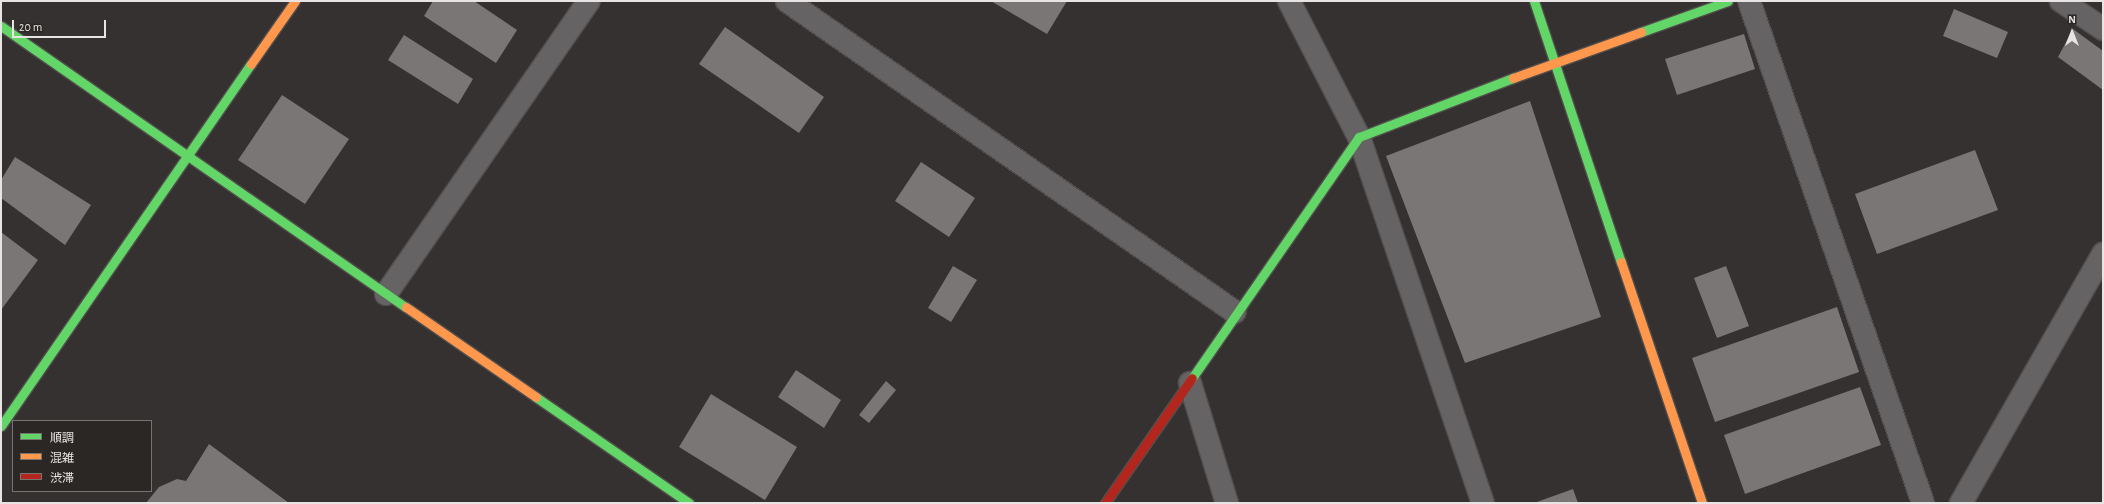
<!DOCTYPE html>
<meta charset="utf-8">
<style>
body{margin:0}
#map{position:relative;width:2104px;height:504px;overflow:hidden;background:#343130;font-family:"Alegreya Sans","Noto Sans JP",sans-serif}
div>[style]{position:absolute}
.building>*{inset:0;background:#797675}
.roads{filter:drop-shadow(1px 0 #514e4d) drop-shadow(-1px 0 #514e4d) drop-shadow(0 1px #514e4d) drop-shadow(0 -1px #514e4d)}
.street>*{height:22px;margin:-11px;padding:0 11px;transform-origin:11px;border-radius:11px;background:#656363}
.fast>*{height:9px;margin:-4.5px;padding:0 4.5px;transform-origin:4.5px;border-radius:4.5px;background:#63d668}
.slow>*{height:9px;margin:-4.5px;padding:0 4.5px;transform-origin:4.5px;border-radius:4.5px;background:#ff974d}
.jam>*{height:9px;margin:-4.5px;padding:0 4.5px;transform-origin:4.5px;border-radius:4.5px;background:#b3261e}
span{translate:-50% -50%;white-space:nowrap;text-align:center;line-height:1.15;-webkit-text-stroke:4px #2b2724;paint-order:stroke}
.frame{position:absolute;inset:0;border:2px solid #e8e4e3;pointer-events:none}
.legend{position:absolute;left:12px;top:420px;width:140px;height:72px;box-sizing:border-box;background:#2b2724;border:1px solid #777370;margin:0;padding:5px 7px;list-style:none;font-size:12px;color:#e8e4e3}
.legend li{display:flex;align-items:center;gap:8px;height:20px}
.legend b{width:20px;border:1px solid #777370}
.north{position:absolute;left:2052px;top:12px;width:40px;height:40px;-webkit-text-stroke:3px #2b2724;paint-order:stroke;rotate:0deg;font-size:11px;font-weight:700;line-height:16px;text-align:center;color:#e8e4e3}
.north::after{content:'';display:block;margin:auto;width:14px;height:18px;background:#e8e4e3;clip-path:polygon(50% 0,100% 100%,50% 72%,0 100%)}
.scale{position:absolute;left:12px;top:20px;width:94px;height:18px;box-sizing:border-box;border:2px solid #e8e4e3;border-top:0;padding-left:5px;font-size:12px;line-height:14px;white-space:nowrap;color:#e8e4e3;-webkit-text-stroke:3px #2b2724;paint-order:stroke}
</style>
<div id="map">
<div class="building">
<i style="clip-path:polygon(433px 1px,474px 1px,517px 30px,496px 63px,424px 16px)"></i>
<i style="clip-path:polygon(991px 1px,1067px 1px,1047px 34px)"></i>
<i style="clip-path:polygon(1954px 9px,2008px 32px,1997px 58px,1943px 36px)"></i>
<i style="clip-path:polygon(725px 27px,824px 97px,799px 133px,699px 64px)"></i>
<i style="clip-path:polygon(2073px 29px,2103px 51px,2103px 90px,2058px 57px)"></i>
<i style="clip-path:polygon(1744px 34px,1755px 69px,1677px 95px,1665px 59px)"></i>
<i style="clip-path:polygon(404px 35px,473px 79px,458px 104px,388px 60px)"></i>
<i style="clip-path:polygon(282px 95px,349px 139px,305px 204px,238px 160px)"></i>
<i style="clip-path:polygon(1530px 101px,1601px 317px,1465px 363px,1386px 156px)"></i>
<i style="clip-path:polygon(1975px 150px,1998px 210px,1877px 254px,1855px 194px)"></i>
<i style="clip-path:polygon(15px 157px,91px 205px,65px 245px,1px 198px,1px 180px)"></i>
<i style="clip-path:polygon(921px 162px,975px 198px,949px 237px,895px 201px)"></i>
<i style="clip-path:polygon(1px 232px,38px 260px,1px 310px)"></i>
<i style="clip-path:polygon(953px 266px,977px 280px,951px 322px,928px 308px)"></i>
<i style="clip-path:polygon(1726px 266px,1749px 326px,1717px 338px,1694px 278px)"></i>
<i style="clip-path:polygon(1837px 307px,1859px 372px,1715px 422px,1692px 358px)"></i>
<i style="clip-path:polygon(796px 370px,841px 400px,824px 428px,778px 397px)"></i>
<i style="clip-path:polygon(886px 381px,896px 390px,869px 423px,859px 415px)"></i>
<i style="clip-path:polygon(1860px 387px,1881px 445px,1745px 494px,1724px 435px)"></i>
<i style="clip-path:polygon(711px 394px,797px 447px,765px 500px,679px 447px)"></i>
<i style="clip-path:polygon(209px 444px,289px 503px,146px 503px,159px 487px,177px 479px,186px 481px)"></i>
<i style="clip-path:polygon(1573px 489px,1578px 503px,1534px 503px)"></i>
</div>
<div class="roads">
<div class="street">
<i style="left:787px;top:1px;width:545px;rotate:34.77deg"></i>
<i style="left:1289px;top:1px;width:153px;rotate:62.8deg"></i>
<i style="left:1359px;top:137px;width:386px;rotate:71.3deg"></i>
<i style="left:1749px;top:1px;width:531px;rotate:70.88deg"></i>
<i style="left:2061px;top:1px;width:50px;rotate:33.7deg"></i>
<i style="left:386px;top:294px;width:356px;rotate:-55.3deg"></i>
<i style="left:1190px;top:383px;width:126px;rotate:72.9deg"></i>
<i style="left:1961px;top:503px;width:287px;rotate:-60.3deg"></i>
</div>
<div class="fast">
<i style="left:1534px;top:1px;width:275px;rotate:71.6deg"></i>
<i style="left:1px;top:26px;width:493px;rotate:34.8deg"></i>
<i style="left:1641px;top:32px;width:92px;rotate:-19.6deg"></i>
<i style="left:1192px;top:378px;width:293px;rotate:-55.3deg"></i>
<i style="left:1359px;top:137px;width:165px;rotate:-21deg"></i>
<i style="left:536px;top:397px;width:186px;rotate:34.7deg"></i>
<i style="left:1px;top:426px;width:440px;rotate:-55.4deg"></i>
</div>
<div class="slow">
<i style="left:251px;top:64px;width:77px;rotate:-55.1deg"></i>
<i style="left:1513px;top:78px;width:136px;rotate:-19.8deg"></i>
<i style="left:1621px;top:262px;width:254px;rotate:71.4deg"></i>
<i style="left:406px;top:307px;width:158px;rotate:34.7deg"></i>
</div>
<div class="jam">
<i style="left:1105px;top:503px;width:152px;rotate:-55.2deg"></i>
</div>
</div>
<div class="frame"></div>
<ul class="legend">
<li><b style="height:5px;background:#63d668"></b>順調</li>
<li><b style="height:5px;background:#ff974d"></b>混雑</li>
<li><b style="height:5px;background:#b3261e"></b>渋滞</li>
</ul>
<div class="north">N</div>
<div class="scale">20 m</div>
</div>
